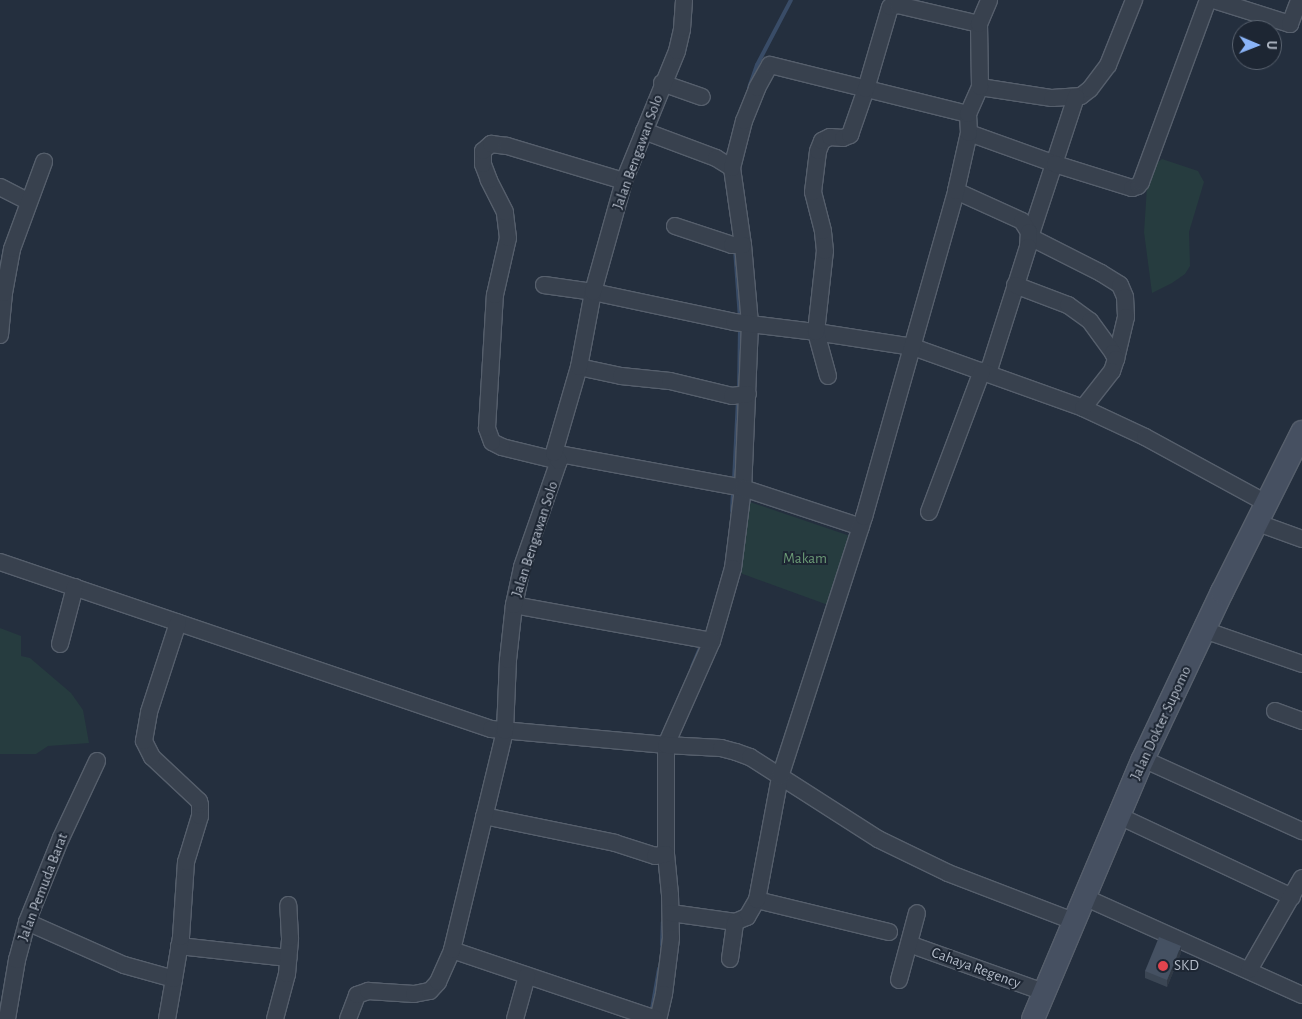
<!DOCTYPE html>
<style>
body{margin:0}
#map{position:relative;width:1302px;height:1019px;overflow:hidden;background:#242f3e;font-family:"Alegreya Sans",sans-serif}
div>[style]{position:absolute}
.green>*{inset:0;background:#263c3f}
.stream>*{height:4px;margin:-2px;padding:0 2px;transform-origin:2px;border-radius:2px;background:#394c67}
.roads{filter:drop-shadow(1px 0 #565f6c) drop-shadow(-1px 0 #565f6c) drop-shadow(0 1px #565f6c) drop-shadow(0 -1px #565f6c)}
.street>*{height:16px;margin:-8px;padding:0 8px;transform-origin:8px;border-radius:8px;background:#38414e}
.secondary>*{height:22px;margin:-11px;padding:0 11px;transform-origin:11px;border-radius:11px;background:#465061}
.wall>*{inset:0;background:#3b4654}
.shaded-wall>*{inset:0;background:#303945}
.building>*{inset:0;background:#455162}
.dots>*{width:14px;height:14px;translate:-50% -50%;box-sizing:border-box;border:2px solid #1d2633;border-radius:50%}
span{translate:-50% -50%;white-space:nowrap;text-align:center;line-height:1.15;-webkit-text-stroke:4px #1d2633;paint-order:stroke}
.street-label{font-size:15px;color:#b4bcc9}
.park-label{font-size:15px;color:#6b9a76}
.poi-label{font-size:15px;color:#b4bcc9}
.left{translate:0 -50%;text-align:left}
.north{position:absolute;left:1232px;top:20px;width:50px;height:50px;box-sizing:border-box;background:#1d2633;border:1px solid #59626f;border-radius:50%;rotate:91deg;font-size:14px;font-weight:700;line-height:20px;text-align:center;color:#b4bcc9}
.north::after{content:'';display:block;margin:auto;width:18px;height:22px;background:#8ab4f8;clip-path:polygon(50% 0,100% 100%,50% 72%,0 100%)}
</style>
<div id="map">
<div class="green">
<i style="clip-path:polygon(1162px 159px,1198px 171px,1204px 182px,1189px 232px,1190px 266px,1185px 274px,1172px 283px,1152px 293px,1144px 232px,1146px 202px,1148px 170px)"></i>
<i style="clip-path:polygon(750px 502px,853px 537px,828px 605px,740px 573px)"></i>
<i style="clip-path:polygon(0 628px,21px 636px,21px 656px,30px 658px,71px 693px,83px 710px,89px 743px,48px 746px,36px 754px,0 754px)"></i>
</div>
<div class="stream">
<i style="left:749px;top:88px;width:24px;rotate:-71deg"></i>
<i style="left:757px;top:65px;width:73px;rotate:-62.4deg"></i>
<i style="left:735px;top:249px;width:70px;rotate:85.9deg"></i>
<i style="left:739px;top:391px;width:65px;rotate:-89.1deg"></i>
<i style="left:734px;top:481px;width:83px;rotate:-87.2deg"></i>
<i style="left:732px;top:511px;width:20px;rotate:-87deg"></i>
<i style="left:692px;top:667px;width:23px;rotate:-67deg"></i>
<i style="left:662px;top:945px;width:23px;rotate:-88deg"></i>
<i style="left:652px;top:1009px;width:41px;rotate:-80.1deg"></i>
</div>
<div class="roads">
<div class="street">
<i style="left:1214px;top:0;width:80px;rotate:17.5deg"></i>
<i style="left:1290px;top:24px;width:26px;rotate:-69deg"></i>
<i style="left:662px;top:83px;width:42px;rotate:19.3deg"></i>
<i style="left:980px;top:87px;width:73px;rotate:8.7deg"></i>
<i style="left:1052px;top:98px;width:29px;rotate:-4deg"></i>
<i style="left:1081px;top:96px;width:11px;rotate:-38deg"></i>
<i style="left:1090px;top:89px;width:30px;rotate:-53deg"></i>
<i style="left:1108px;top:65px;width:70px;rotate:-68.2deg"></i>
<i style="left:1076px;top:97px;width:147px;rotate:108.2deg"></i>
<i style="left:1030px;top:237px;width:80px;rotate:26.9deg"></i>
<i style="left:1101px;top:273px;width:22px;rotate:32deg"></i>
<i style="left:1120px;top:285px;width:13px;rotate:67deg"></i>
<i style="left:1125px;top:297px;width:20px;rotate:87deg"></i>
<i style="left:1126px;top:317px;width:43px;rotate:103.4deg"></i>
<i style="left:644px;top:131px;width:77px;rotate:20.6deg"></i>
<i style="left:716px;top:158px;width:19px;rotate:32deg"></i>
<i style="left:732px;top:168px;width:78px;rotate:81.9deg"></i>
<i style="left:743px;top:245px;width:79px;rotate:84.9deg"></i>
<i style="left:750px;top:324px;width:164px;rotate:92.4deg"></i>
<i style="left:743px;top:488px;width:81px;rotate:97.1deg"></i>
<i style="left:733px;top:568px;width:76px;rotate:106deg"></i>
<i style="left:712px;top:641px;width:114px;rotate:113.9deg"></i>
<i style="left:666px;top:745px;width:109px;rotate:90deg"></i>
<i style="left:666px;top:854px;width:41px;rotate:84.4deg"></i>
<i style="left:670px;top:895px;width:43px;rotate:88.7deg"></i>
<i style="left:671px;top:938px;width:56px;rotate:97.1deg"></i>
<i style="left:664px;top:994px;width:26px;rotate:103deg"></i>
<i style="left:969px;top:133px;width:91px;rotate:19.8deg"></i>
<i style="left:1055px;top:164px;width:81px;rotate:17.3deg"></i>
<i style="left:1132px;top:188px;width:6px;rotate:-18deg"></i>
<i style="left:1138px;top:186px;width:5px;rotate:-53deg"></i>
<i style="left:1141px;top:182px;width:194px;rotate:-69.8deg"></i>
<i style="left:732px;top:168px;width:49px;rotate:-75.7deg"></i>
<i style="left:744px;top:121px;width:35px;rotate:-68deg"></i>
<i style="left:757px;top:88px;width:26px;rotate:-61deg"></i>
<i style="left:770px;top:65px;width:204px;rotate:13.9deg"></i>
<i style="left:0;top:187px;width:31px;rotate:27deg"></i>
<i style="left:956px;top:191px;width:72px;rotate:24.4deg"></i>
<i style="left:1022px;top:221px;width:13px;rotate:58deg"></i>
<i style="left:1029px;top:232px;width:15px;rotate:94deg"></i>
<i style="left:1028px;top:247px;width:132px;rotate:107.6deg"></i>
<i style="left:675px;top:226px;width:60px;rotate:18.4deg"></i>
<i style="left:732px;top:245px;width:11px"></i>
<i style="left:544px;top:285px;width:49px;rotate:8.1deg"></i>
<i style="left:593px;top:292px;width:144px;rotate:12deg"></i>
<i style="left:734px;top:322px;width:83px;rotate:7deg"></i>
<i style="left:816px;top:332px;width:98px;rotate:8.8deg"></i>
<i style="left:913px;top:347px;width:181px;rotate:19.7deg"></i>
<i style="left:1083px;top:408px;width:68px;rotate:25.1deg"></i>
<i style="left:1145px;top:437px;width:138px;rotate:28.6deg"></i>
<i style="left:1015px;top:285px;width:57px;rotate:20.7deg"></i>
<i style="left:1068px;top:305px;width:27px;rotate:36deg"></i>
<i style="left:1090px;top:321px;width:39px;rotate:54deg"></i>
<i style="left:1113px;top:353px;width:7px;rotate:63deg"></i>
<i style="left:1116px;top:359px;width:13px;rotate:108deg"></i>
<i style="left:1112px;top:371px;width:47px;rotate:128.1deg"></i>
<i style="left:0;top:335px;width:42px;rotate:-84.6deg"></i>
<i style="left:4px;top:293px;width:45px;rotate:-79.7deg"></i>
<i style="left:12px;top:249px;width:93px;rotate:-69.8deg"></i>
<i style="left:579px;top:367px;width:43px;rotate:12.1deg"></i>
<i style="left:621px;top:376px;width:49px;rotate:5.8deg"></i>
<i style="left:670px;top:381px;width:64px;rotate:13.6deg"></i>
<i style="left:732px;top:396px;width:16px;rotate:-7deg"></i>
<i style="left:828px;top:376px;width:46px;rotate:-105.3deg"></i>
<i style="left:816px;top:332px;width:81px;rotate:-83.7deg"></i>
<i style="left:825px;top:251px;width:20px;rotate:-96deg"></i>
<i style="left:823px;top:231px;width:40px;rotate:-104.4deg"></i>
<i style="left:813px;top:192px;width:41px;rotate:-83deg"></i>
<i style="left:818px;top:151px;width:11px;rotate:-68deg"></i>
<i style="left:822px;top:141px;width:9px;rotate:-27deg"></i>
<i style="left:830px;top:137px;width:13px;rotate:4deg"></i>
<i style="left:843px;top:138px;width:8px;rotate:-23deg"></i>
<i style="left:850px;top:135px;width:49px;rotate:-70.8deg"></i>
<i style="left:866px;top:89px;width:85px;rotate:-73.7deg"></i>
<i style="left:890px;top:7px;width:8px;rotate:-14deg"></i>
<i style="left:898px;top:5px;width:83px;rotate:13.2deg"></i>
<i style="left:554px;top:453px;width:192px;rotate:10.5deg"></i>
<i style="left:743px;top:488px;width:124px;rotate:18.3deg"></i>
<i style="left:559px;top:461px;width:59px;rotate:-166.2deg"></i>
<i style="left:502px;top:447px;width:11px;rotate:-153deg"></i>
<i style="left:492px;top:442px;width:15px;rotate:-110deg"></i>
<i style="left:487px;top:428px;width:133px;rotate:-86.6deg"></i>
<i style="left:495px;top:295px;width:58px;rotate:-77.2deg"></i>
<i style="left:508px;top:238px;width:26px;rotate:-97deg"></i>
<i style="left:505px;top:212px;width:36px;rotate:-117deg"></i>
<i style="left:489px;top:180px;width:17px;rotate:-111deg"></i>
<i style="left:483px;top:164px;width:13px;rotate:-90deg"></i>
<i style="left:483px;top:151px;width:11px;rotate:-41deg"></i>
<i style="left:491px;top:144px;width:16px;rotate:7deg"></i>
<i style="left:507px;top:146px;width:122px;rotate:16.7deg"></i>
<i style="left:929px;top:512px;width:151px;rotate:-69.4deg"></i>
<i style="left:1258px;top:523px;width:47px;rotate:20deg"></i>
<i style="left:0;top:562px;width:519px;rotate:18.78deg"></i>
<i style="left:491px;top:729px;width:176px;rotate:5.2deg"></i>
<i style="left:666px;top:745px;width:55px;rotate:3.1deg"></i>
<i style="left:721px;top:748px;width:16px;rotate:15deg"></i>
<i style="left:736px;top:752px;width:15px;rotate:20deg"></i>
<i style="left:750px;top:757px;width:152px;rotate:32.6deg"></i>
<i style="left:878px;top:839px;width:78px;rotate:25.9deg"></i>
<i style="left:948px;top:873px;width:134px;rotate:21deg"></i>
<i style="left:514px;top:605px;width:201px;rotate:10.3deg"></i>
<i style="left:1204px;top:630px;width:104px;rotate:19.1deg"></i>
<i style="left:60px;top:644px;width:59px;rotate:-75.3deg"></i>
<i style="left:1275px;top:711px;width:29px;rotate:20deg"></i>
<i style="left:1143px;top:759px;width:175px;rotate:24.4deg"></i>
<i style="left:484px;top:816px;width:134px;rotate:11.6deg"></i>
<i style="left:615px;top:843px;width:42px;rotate:18deg"></i>
<i style="left:655px;top:856px;width:11px;rotate:-10deg"></i>
<i style="left:1119px;top:816px;width:191px;rotate:25.1deg"></i>
<i style="left:1084px;top:897px;width:239px;rotate:24.2deg"></i>
<i style="left:671px;top:913px;width:65px;rotate:8deg"></i>
<i style="left:735px;top:922px;width:13px;rotate:-23deg"></i>
<i style="left:747px;top:917px;width:20px;rotate:-60deg"></i>
<i style="left:27px;top:922px;width:106px;rotate:23.9deg"></i>
<i style="left:124px;top:965px;width:52px;rotate:15.6deg"></i>
<i style="left:174px;top:979px;width:41px;rotate:99.9deg"></i>
<i style="left:889px;top:932px;width:136px;rotate:-166.4deg"></i>
<i style="left:757px;top:900px;width:125px;rotate:-79.4deg"></i>
<i style="left:780px;top:777px;width:273px;rotate:-72.1deg"></i>
<i style="left:864px;top:517px;width:339px;rotate:-74.2deg"></i>
<i style="left:956px;top:191px;width:59px;rotate:-77.4deg"></i>
<i style="left:969px;top:133px;width:19px;rotate:-93deg"></i>
<i style="left:968px;top:114px;width:30px;rotate:-66deg"></i>
<i style="left:980px;top:87px;width:63px;rotate:-90.9deg"></i>
<i style="left:979px;top:24px;width:26px;rotate:-67deg"></i>
<i style="left:909px;top:944px;width:143px;rotate:19.6deg"></i>
<i style="left:179px;top:946px;width:110px;rotate:6.3deg"></i>
<i style="left:452px;top:950px;width:215px;rotate:18.7deg"></i>
<i style="left:730px;top:959px;width:37px;rotate:-82deg"></i>
<i style="left:1249px;top:970px;width:106px;rotate:-60.1deg"></i>
<i style="left:174px;top:979px;width:43px;rotate:-80.5deg"></i>
<i style="left:181px;top:937px;width:75px;rotate:-86.2deg"></i>
<i style="left:186px;top:862px;width:48px;rotate:-73.1deg"></i>
<i style="left:200px;top:816px;width:11px;rotate:-90deg"></i>
<i style="left:200px;top:805px;width:4px;rotate:-104deg"></i>
<i style="left:199px;top:801px;width:64px;rotate:-136.9deg"></i>
<i style="left:152px;top:757px;width:18px;rotate:-117deg"></i>
<i style="left:144px;top:741px;width:29px;rotate:-80deg"></i>
<i style="left:149px;top:712px;width:94px;rotate:-72deg"></i>
<i style="left:899px;top:980px;width:69px;rotate:-75deg"></i>
<i style="left:7px;top:1019px;width:60px;rotate:-80.4deg"></i>
<i style="left:17px;top:960px;width:39px;rotate:-75deg"></i>
<i style="left:27px;top:922px;width:91px;rotate:-68deg"></i>
<i style="left:61px;top:838px;width:85px;rotate:-64.9deg"></i>
<i style="left:275px;top:1019px;width:47px;rotate:-75.1deg"></i>
<i style="left:287px;top:974px;width:36px;rotate:-85deg"></i>
<i style="left:290px;top:938px;width:33px;rotate:-93deg"></i>
<i style="left:348px;top:1019px;width:26px;rotate:-69deg"></i>
<i style="left:357px;top:995px;width:12px;rotate:-20deg"></i>
<i style="left:368px;top:991px;width:46px;rotate:3.7deg"></i>
<i style="left:414px;top:994px;width:16px;rotate:-11deg"></i>
<i style="left:430px;top:991px;width:12px;rotate:-48deg"></i>
<i style="left:438px;top:982px;width:35px;rotate:-66deg"></i>
<i style="left:452px;top:950px;width:225px;rotate:-76.4deg"></i>
<i style="left:505px;top:731px;width:71px;rotate:-87.6deg"></i>
<i style="left:508px;top:660px;width:55px;rotate:-83.8deg"></i>
<i style="left:514px;top:605px;width:39px;rotate:-78deg"></i>
<i style="left:522px;top:567px;width:112px;rotate:-70.8deg"></i>
<i style="left:559px;top:461px;width:9px;rotate:-122deg"></i>
<i style="left:554px;top:453px;width:90px;rotate:-73.8deg"></i>
<i style="left:579px;top:367px;width:76px;rotate:-79.4deg"></i>
<i style="left:593px;top:292px;width:115px;rotate:-74.4deg"></i>
<i style="left:624px;top:181px;width:140px;rotate:-67.8deg"></i>
<i style="left:677px;top:51px;width:23px;rotate:-77deg"></i>
<i style="left:682px;top:29px;width:29px;rotate:-86deg"></i>
<i style="left:515px;top:1019px;width:45px;rotate:-74.4deg"></i>
</div>
<div class="secondary">
<i style="left:1033px;top:1019px;width:282px;rotate:-67.1deg"></i>
<i style="left:1143px;top:759px;width:185px;rotate:-64.7deg"></i>
<i style="left:1222px;top:592px;width:179px;rotate:-63.4deg"></i>
</div>
</div>
<div class="wall">
<i style="clip-path:polygon(1181px 953px,1167px 987px,1145px 978px,1145px 971px)"></i>
</div>
<div class="shaded-wall">
<i style="clip-path:polygon(1181px 946px,1181px 953px,1167px 987px,1167px 980px)"></i>
</div>
<div class="building">
<i style="clip-path:polygon(1159px 937px,1181px 946px,1167px 980px,1145px 971px)"></i>
</div>
<div class="dots">
<i style="left:1163px;top:966px;background:#e0444e"></i>
</div>
<div class="street-label">
<span style="left:638px;top:152px;rotate:-70deg">Jalan Bengawan Solo</span>
<span style="left:535px;top:539px;rotate:-72deg">Jalan Bengawan Solo</span>
<span style="left:1161px;top:723px;rotate:-65deg">Jalan Dokter Supomo</span>
<span style="left:43px;top:887px;rotate:-69deg">Jalan Pemuda Barat</span>
<span style="left:976px;top:968px;rotate:20deg">Cahaya Regency</span>
</div>
<div class="park-label">
<span style="left:805px;top:559px">Makam</span>
</div>
<div class="poi-label">
<span class="left" style="left:1174px;top:966px">SKD</span>
</div>
<div class="north">U</div>
</div>
